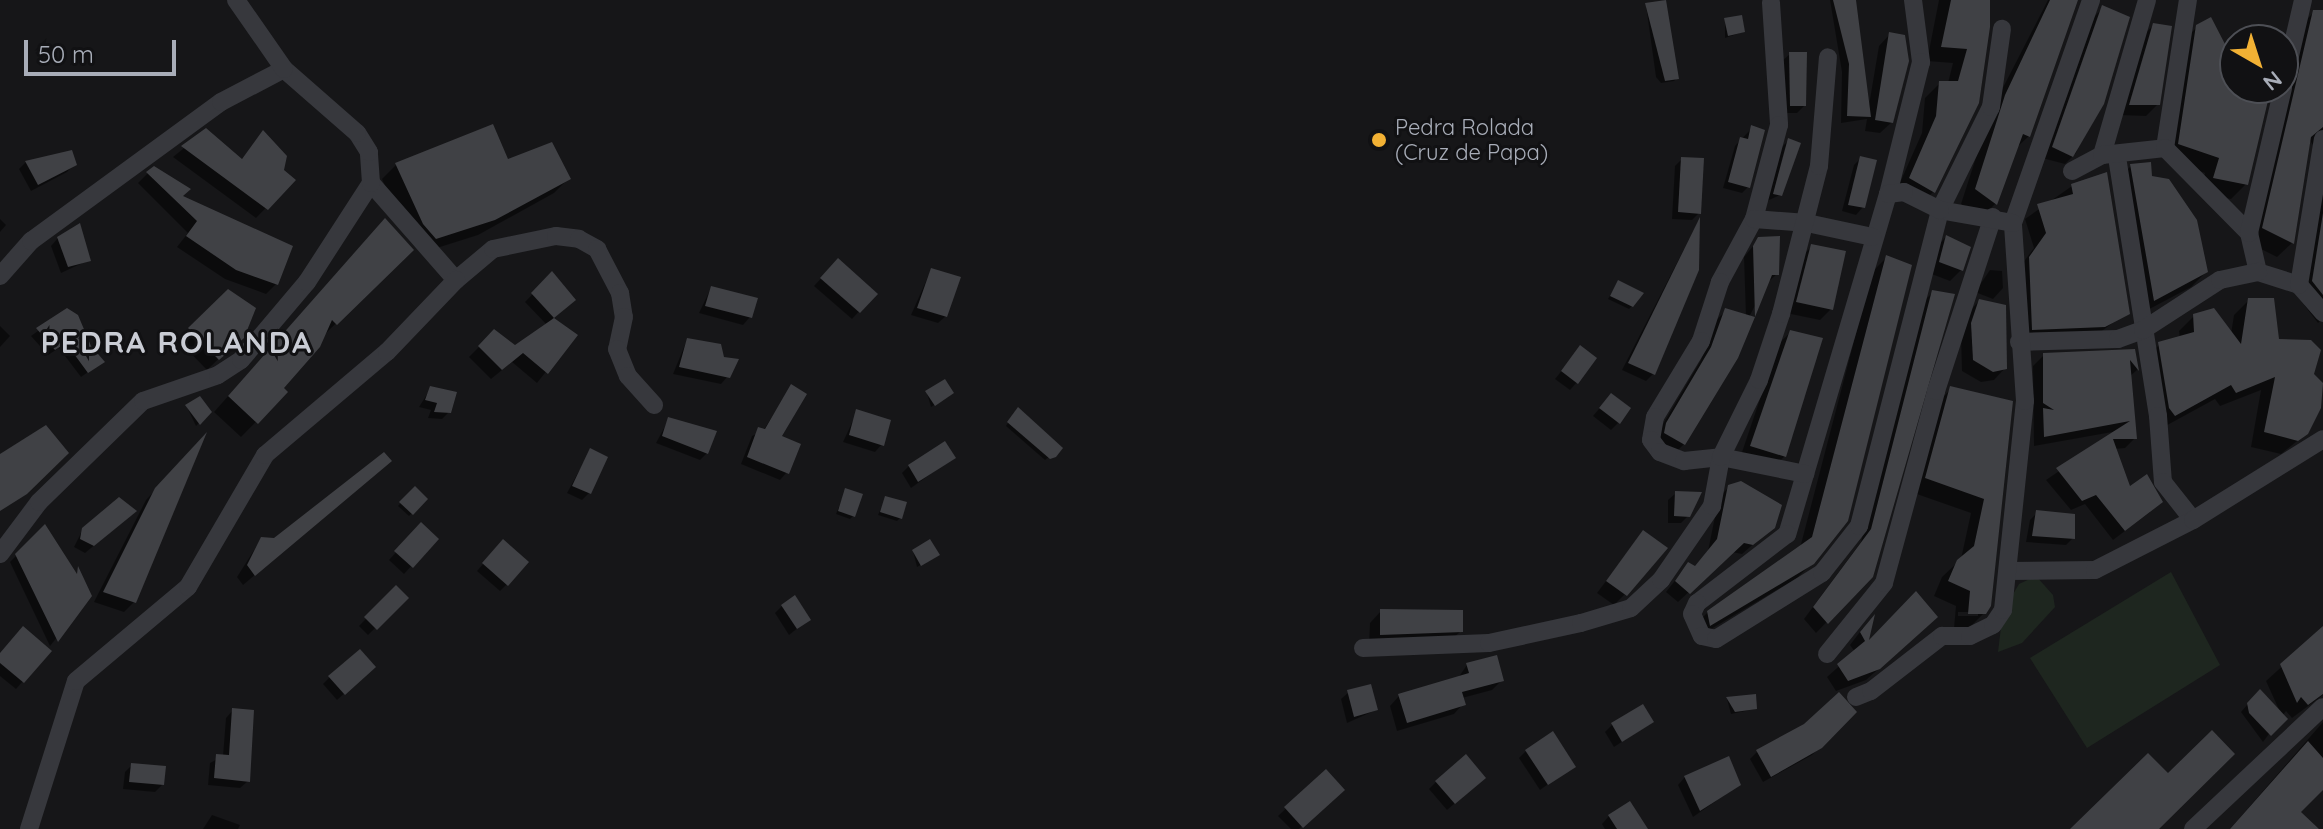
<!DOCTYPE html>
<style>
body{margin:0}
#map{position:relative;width:2323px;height:829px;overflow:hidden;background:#161618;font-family:Quicksand,sans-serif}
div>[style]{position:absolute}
.green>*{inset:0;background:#1e261f}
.shadow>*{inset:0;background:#0007}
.building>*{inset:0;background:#404145}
.street>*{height:18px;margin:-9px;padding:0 9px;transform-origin:9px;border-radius:9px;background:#37383d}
.dots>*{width:22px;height:22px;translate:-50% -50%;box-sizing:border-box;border:4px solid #111113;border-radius:50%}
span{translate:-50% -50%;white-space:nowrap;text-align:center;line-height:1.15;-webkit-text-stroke:6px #111113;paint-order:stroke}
.poi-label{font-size:22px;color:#a8adb8}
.left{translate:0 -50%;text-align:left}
.district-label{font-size:30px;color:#c9ccd4;font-weight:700;letter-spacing:2px}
.north{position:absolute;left:2219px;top:24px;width:80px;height:80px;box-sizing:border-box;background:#111113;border:2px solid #4d4f55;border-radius:50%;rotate:141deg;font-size:22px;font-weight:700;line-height:32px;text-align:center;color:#a8adb8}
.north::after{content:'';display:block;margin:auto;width:28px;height:36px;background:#f2b134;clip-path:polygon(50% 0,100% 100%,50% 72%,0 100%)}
.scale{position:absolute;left:24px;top:40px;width:152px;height:36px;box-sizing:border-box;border:4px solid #a8adb8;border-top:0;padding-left:10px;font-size:24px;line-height:28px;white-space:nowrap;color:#a8adb8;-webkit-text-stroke:6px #111113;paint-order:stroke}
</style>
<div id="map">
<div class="green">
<i style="clip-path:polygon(2171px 572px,2220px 665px,2087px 748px,2030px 658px)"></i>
<i style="clip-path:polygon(2036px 576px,2053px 595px,2055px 607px,2022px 643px,1998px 652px,2003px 611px,2019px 584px)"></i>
</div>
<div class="shadow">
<i style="clip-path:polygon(1830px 0,1854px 0,1869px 105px,1879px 46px,1890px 34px,1892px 122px,1880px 133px,1865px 131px,1867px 119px,1841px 123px,1842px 72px)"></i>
<i style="clip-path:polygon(1939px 0,1988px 0,1934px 191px,1919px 206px,1895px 194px,1922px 133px,1925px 98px,1940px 83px,1948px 83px,1953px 63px,1927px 61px)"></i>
<i style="clip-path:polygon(2048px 0,2074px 0,2029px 136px,2015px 149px,1995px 204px,1981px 218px,1961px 204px,1991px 111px)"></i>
<i style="clip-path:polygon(1646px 5px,1677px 78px,1674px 81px,1661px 83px,1656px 77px)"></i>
<i style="clip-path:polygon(2102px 9px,2127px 18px,2076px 153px,2065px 164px,2042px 158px,2090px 21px)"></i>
<i style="clip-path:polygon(2323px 11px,2323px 318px,2318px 323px,2298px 297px,2321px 157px,2309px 139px,2292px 243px,2277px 257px,2249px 243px,2299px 27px,2314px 12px)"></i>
<i style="clip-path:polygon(1725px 20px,1743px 32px,1725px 38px)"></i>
<i style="clip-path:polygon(2154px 25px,2158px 104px,2146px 116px,2119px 115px,2142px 36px)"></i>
<i style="clip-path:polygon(2197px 27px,2235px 53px,2235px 88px,2268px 88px,2246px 184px,2231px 199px,2200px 193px,2205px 173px,2164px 158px,2182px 42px)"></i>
<i style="clip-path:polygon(1790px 54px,1804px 106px,1797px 113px,1783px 113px,1782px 61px)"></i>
<i style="clip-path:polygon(1752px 128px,1748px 187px,1742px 193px,1723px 188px,1735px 146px)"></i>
<i style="clip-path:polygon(205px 131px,241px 160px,263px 133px,282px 170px,293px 180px,256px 218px,173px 157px)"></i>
<i style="clip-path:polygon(1788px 141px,1780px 195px,1767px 201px,1781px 148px)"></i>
<i style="clip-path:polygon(70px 152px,74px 164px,67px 172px,31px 191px,19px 169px,26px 162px)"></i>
<i style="clip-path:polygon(1861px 158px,1863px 207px,1856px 215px,1842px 211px,1854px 165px)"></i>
<i style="clip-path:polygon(1682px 159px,1699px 213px,1692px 220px,1672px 219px,1675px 166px)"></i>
<i style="clip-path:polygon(506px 162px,569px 178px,554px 193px,478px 235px,421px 253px,408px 239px,382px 179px,397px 164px)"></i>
<i style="clip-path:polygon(2131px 166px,2150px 177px,2206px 272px,2191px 287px,2140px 314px,2116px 181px)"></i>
<i style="clip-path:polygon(148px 173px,180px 197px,276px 284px,266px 294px,225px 279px,177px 247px,188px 233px,138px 183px)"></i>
<i style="clip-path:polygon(2072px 186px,2127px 312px,2090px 340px,2020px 342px,2016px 272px,2034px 248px,2025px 219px)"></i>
<i style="clip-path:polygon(0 219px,6px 225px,0 232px)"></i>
<i style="clip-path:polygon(1698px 222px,1653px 374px,1646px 381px,1622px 370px)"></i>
<i style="clip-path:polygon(371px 235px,411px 250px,323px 336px,281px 388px,285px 392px,241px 437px,214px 412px)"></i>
<i style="clip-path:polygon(1946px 237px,1968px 248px,1961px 270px,1950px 281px,1929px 273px,1935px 248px)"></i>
<i style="clip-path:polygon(58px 238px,89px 260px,61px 273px,51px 246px)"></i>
<i style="clip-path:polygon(1759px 239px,1777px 274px,1766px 284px,1684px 444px,1673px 455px,1656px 436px,1701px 360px,1714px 322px,1726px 311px,1746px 317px,1744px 257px)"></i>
<i style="clip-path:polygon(1812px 246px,1831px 309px,1820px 320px,1786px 313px,1801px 257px)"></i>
<i style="clip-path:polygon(1887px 257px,1812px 563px,1797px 578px,1696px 638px,1693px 627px,1708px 612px,1800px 548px,1872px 272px)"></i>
<i style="clip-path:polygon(838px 260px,875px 294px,852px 319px,814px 286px)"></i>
<i style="clip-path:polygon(931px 270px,946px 316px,938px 323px,911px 315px)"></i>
<i style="clip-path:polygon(1990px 270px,2002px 271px,2003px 288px,1993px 299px,1975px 292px)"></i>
<i style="clip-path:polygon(552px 274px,566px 307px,552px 319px,575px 335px,537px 383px,512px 362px,491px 379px,469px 357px,494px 332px,515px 347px,547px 325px,525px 302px)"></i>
<i style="clip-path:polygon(1618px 283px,1632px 306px,1629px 309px,1608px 299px)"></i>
<i style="clip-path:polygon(711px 288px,750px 317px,743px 325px,699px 313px)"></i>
<i style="clip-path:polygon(229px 292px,234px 344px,207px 370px,178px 340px)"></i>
<i style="clip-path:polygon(1933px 292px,1871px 576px,1816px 633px,1804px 619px,1861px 542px,1922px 303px)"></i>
<i style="clip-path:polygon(2249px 300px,2277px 341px,2307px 433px,2281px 454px,2251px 447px,2261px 390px,2220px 406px,2215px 399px,2160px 429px,2145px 359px,2160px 344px,2180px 338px,2179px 331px,2194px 316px,2231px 334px,2234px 315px)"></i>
<i style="clip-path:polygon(1979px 301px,2005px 368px,1994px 380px,1981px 382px,1962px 371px,1961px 335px,1968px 313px)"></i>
<i style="clip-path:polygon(67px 310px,102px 362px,81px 377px,59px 348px,48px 355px,31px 336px)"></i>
<i style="clip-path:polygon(0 326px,10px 336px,0 347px)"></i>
<i style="clip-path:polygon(1791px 332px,1785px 456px,1773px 467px,1740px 458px,1779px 343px)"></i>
<i style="clip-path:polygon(687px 340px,728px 376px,721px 384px,673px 374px)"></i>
<i style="clip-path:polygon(1580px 348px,1577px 382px,1570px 390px,1555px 379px)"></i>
<i style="clip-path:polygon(2134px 351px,2137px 370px,2129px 377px,2135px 438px,2125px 448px,2114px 449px,2129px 489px,2150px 512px,2113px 540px,2085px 504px,2071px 510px,2046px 480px,2118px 431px,2034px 446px,2033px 366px,2044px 355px)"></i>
<i style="clip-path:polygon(791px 387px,780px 437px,787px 472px,780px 480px,741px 464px,752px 436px,763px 431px)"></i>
<i style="clip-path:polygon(431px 388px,449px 412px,442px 419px,428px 418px,431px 410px,419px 407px)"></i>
<i style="clip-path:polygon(evenodd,1951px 389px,2011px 402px,1984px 613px,1969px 628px,1954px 628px,1956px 606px,1934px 596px,1942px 577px,1961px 559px,1971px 513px,1911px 492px,1936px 404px,1951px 389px,1958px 612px,1978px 612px,1978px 616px,1958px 616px,1958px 612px)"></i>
<i style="clip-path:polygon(927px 393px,949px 396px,931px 407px)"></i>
<i style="clip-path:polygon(1604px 403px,1618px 423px,1611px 430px,1593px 416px)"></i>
<i style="clip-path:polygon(187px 407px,210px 412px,196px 426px)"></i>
<i style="clip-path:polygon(857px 412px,882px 444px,875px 452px,843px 442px)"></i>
<i style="clip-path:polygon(1015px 412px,1060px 448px,1045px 460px,1006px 426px)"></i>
<i style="clip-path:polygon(669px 419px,707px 453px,700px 460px,656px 443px)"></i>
<i style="clip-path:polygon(201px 441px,134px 602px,124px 612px,94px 602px,146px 500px)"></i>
<i style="clip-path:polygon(590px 451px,589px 493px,582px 500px,567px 493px)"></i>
<i style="clip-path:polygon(953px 458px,911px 488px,902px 473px,909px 466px)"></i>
<i style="clip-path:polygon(378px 472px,243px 585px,237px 577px,261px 539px,275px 540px)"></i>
<i style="clip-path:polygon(1729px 487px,1773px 527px,1742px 554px,1732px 552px,1678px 602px,1666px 592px,1688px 564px,1694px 568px,1708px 551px,1719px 497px)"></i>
<i style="clip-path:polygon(415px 488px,426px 499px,409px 516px,398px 506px)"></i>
<i style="clip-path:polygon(846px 490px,853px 516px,850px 519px,836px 514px)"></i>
<i style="clip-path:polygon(1676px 493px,1688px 516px,1681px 523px,1668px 523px,1668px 500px)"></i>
<i style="clip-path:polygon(886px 498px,900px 518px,897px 521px,878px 515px)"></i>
<i style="clip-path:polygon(2037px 513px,2073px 538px,2066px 545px,2026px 542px,2030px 520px)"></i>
<i style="clip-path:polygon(127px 518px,85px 553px,74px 547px,83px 529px)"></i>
<i style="clip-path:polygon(421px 525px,436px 539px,404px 574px,389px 560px)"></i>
<i style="clip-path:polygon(45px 527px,90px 596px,50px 646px,10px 562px)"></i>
<i style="clip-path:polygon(1643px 532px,1625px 594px,1614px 605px,1597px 593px)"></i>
<i style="clip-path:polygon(496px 549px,507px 584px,500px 591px,477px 571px)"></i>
<i style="clip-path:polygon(913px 551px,934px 558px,917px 567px)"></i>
<i style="clip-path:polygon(396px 588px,406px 598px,368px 635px,359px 626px)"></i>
<i style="clip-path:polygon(782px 606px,809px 619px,789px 635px,775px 613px)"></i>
<i style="clip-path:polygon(1381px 611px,1461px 631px,1449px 642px,1369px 646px,1370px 623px)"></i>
<i style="clip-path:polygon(1863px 628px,1866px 645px,1925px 628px,1866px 680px,1836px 691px,1827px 677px,1855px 652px,1850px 645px)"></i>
<i style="clip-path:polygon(2323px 629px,2323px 695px,2292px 718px,2286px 711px,2263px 742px,2241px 712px,2253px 698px,2281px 714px,2266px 681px)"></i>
<i style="clip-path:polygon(49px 651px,16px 689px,0 676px,0 654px)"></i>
<i style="clip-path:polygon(1467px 665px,1502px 680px,1492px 690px,1462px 698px,1463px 704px,1454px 714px,1397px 731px,1390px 706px,1399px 696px,1458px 678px)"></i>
<i style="clip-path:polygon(366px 674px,337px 700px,323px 684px,330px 677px)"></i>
<i style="clip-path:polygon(1349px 692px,1376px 710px,1347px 723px,1341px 699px)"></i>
<i style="clip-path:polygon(1727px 699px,1755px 709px,1731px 714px)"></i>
<i style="clip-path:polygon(233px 710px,248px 781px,240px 788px,208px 785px,210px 763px,223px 756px,226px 718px)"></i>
<i style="clip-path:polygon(1855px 712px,1812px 755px,1763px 782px,1750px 759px,1757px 752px)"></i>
<i style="clip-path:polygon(1652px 722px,1614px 747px,1605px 732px,1612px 725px)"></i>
<i style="clip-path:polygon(2323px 722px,2323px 785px,2298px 812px,2316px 829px,2230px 829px)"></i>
<i style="clip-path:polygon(1526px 751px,1573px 766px,1540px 790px,1519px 758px)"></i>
<i style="clip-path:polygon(132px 765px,162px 785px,155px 792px,123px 789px,125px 772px)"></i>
<i style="clip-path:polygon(1325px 772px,1342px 790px,1299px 829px,1291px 829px,1278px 816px)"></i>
<i style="clip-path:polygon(1685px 777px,1739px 785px,1693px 817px,1678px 785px)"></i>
<i style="clip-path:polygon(1436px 782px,1476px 785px,1447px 810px,1429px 789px)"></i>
<i style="clip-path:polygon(212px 815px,240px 825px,238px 829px,203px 829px)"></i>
<i style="clip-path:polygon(1609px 816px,1646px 829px,1605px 829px,1602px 824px)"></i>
</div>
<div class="building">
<i style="clip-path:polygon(1666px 0,1679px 79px,1665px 81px,1645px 3px)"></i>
<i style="clip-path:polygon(1833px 0,1856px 0,1871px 117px,1847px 116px,1849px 64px)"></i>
<i style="clip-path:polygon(1951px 0,1990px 0,1990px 27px,1979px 103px,1935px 193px,1909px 178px,1936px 116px,1939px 81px,1958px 81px,1967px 49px,1941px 47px)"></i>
<i style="clip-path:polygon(2050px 0,2078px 0,2030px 137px,2023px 134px,1997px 205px,1975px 189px,2005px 95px)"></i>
<i style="clip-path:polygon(2102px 5px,2130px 17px,2104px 104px,2073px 157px,2052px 147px)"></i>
<i style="clip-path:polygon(2313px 10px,2323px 10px,2323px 127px,2311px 137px,2294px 244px,2262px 228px)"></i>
<i style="clip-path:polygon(1742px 15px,1745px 32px,1728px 36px,1724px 18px)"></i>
<i style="clip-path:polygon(2211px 17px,2227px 48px,2235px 51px,2235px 88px,2271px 88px,2248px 185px,2213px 178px,2219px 158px,2178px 144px,2196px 25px)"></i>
<i style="clip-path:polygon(2153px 23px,2172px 26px,2160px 105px,2129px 105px)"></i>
<i style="clip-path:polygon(1889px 32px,1905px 35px,1909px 61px,1893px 123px,1875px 120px)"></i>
<i style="clip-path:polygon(1789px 52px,1807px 52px,1806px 106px,1790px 106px)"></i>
<i style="clip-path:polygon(493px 124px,508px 159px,552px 142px,571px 179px,495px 220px,436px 239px,423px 224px,395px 163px)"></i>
<i style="clip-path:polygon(1751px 125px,1765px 130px,1750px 188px,1728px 182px,1740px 137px,1748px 139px)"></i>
<i style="clip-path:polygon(206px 128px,242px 159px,263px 130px,287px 156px,284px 170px,296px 180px,268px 210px,181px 146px)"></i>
<i style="clip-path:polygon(1788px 138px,1801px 143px,1782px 196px,1773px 194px)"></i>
<i style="clip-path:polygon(72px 150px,77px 165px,38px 185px,25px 161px)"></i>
<i style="clip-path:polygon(1860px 156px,1877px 160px,1865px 208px,1848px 205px)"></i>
<i style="clip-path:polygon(1681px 157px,1704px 158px,1701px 214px,1678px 212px)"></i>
<i style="clip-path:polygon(2151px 162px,2152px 176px,2169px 179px,2197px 220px,2208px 272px,2154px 301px,2130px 164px)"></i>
<i style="clip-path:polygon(154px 166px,191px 189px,183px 196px,293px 246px,278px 285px,236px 270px,186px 236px,197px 221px,146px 172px)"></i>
<i style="clip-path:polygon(2107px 172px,2130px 314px,2105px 327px,2032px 330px,2029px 257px,2046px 233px,2037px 204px,2073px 194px,2071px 184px)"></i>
<i style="clip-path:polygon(2323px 213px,2323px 295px,2312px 281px)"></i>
<i style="clip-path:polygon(1700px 217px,1699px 270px,1655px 375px,1628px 363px)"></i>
<i style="clip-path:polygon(385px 218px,414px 250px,337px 325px,332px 320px,320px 347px,284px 388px,288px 392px,258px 424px,228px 396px)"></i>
<i style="clip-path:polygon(80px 223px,91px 261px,68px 267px,57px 237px)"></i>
<i style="clip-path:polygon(1946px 235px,1971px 247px,1963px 271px,1939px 262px)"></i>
<i style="clip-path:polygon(1780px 236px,1779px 275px,1772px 275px,1755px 317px,1753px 246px,1758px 237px)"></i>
<i style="clip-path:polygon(1811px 244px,1846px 251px,1833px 310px,1796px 302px)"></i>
<i style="clip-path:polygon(1886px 255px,1912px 265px,1848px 521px,1814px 564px,1710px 626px,1707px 611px,1812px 537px)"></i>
<i style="clip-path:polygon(838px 258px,878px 294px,860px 313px,820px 278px)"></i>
<i style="clip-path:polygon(931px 268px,961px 277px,947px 317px,917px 308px)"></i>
<i style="clip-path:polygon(552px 271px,576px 300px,554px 318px,531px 293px)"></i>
<i style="clip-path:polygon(1618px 280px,1644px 293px,1633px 307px,1610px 296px)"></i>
<i style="clip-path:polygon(711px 286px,758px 298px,752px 318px,705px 306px)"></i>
<i style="clip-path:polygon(228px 289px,256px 308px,244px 338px,219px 360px,188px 328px)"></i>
<i style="clip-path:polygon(1932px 290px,1955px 294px,1873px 577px,1828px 624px,1813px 607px,1871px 529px)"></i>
<i style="clip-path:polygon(2248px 298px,2274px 298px,2279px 339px,2311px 340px,2321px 350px,2314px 374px,2323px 383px,2321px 408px,2308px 434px,2298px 441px,2264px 432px,2275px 377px,2236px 393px,2231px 385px,2175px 416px,2169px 408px,2158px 342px,2194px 332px,2193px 314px,2214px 308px,2241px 344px)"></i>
<i style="clip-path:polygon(1979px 299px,2006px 305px,2007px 369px,1993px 372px,1973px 360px,1971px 323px)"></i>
<i style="clip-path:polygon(67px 308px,78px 315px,91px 346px,105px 362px,88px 373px,66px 343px,55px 350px,36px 328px)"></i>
<i style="clip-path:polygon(1725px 308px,1755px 317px,1738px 358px,1685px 445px,1664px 433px,1666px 423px,1711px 347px)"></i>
<i style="clip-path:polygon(554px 318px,578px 335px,548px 374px,523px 353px,502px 370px,478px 346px,494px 329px,515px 345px)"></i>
<i style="clip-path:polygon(1790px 330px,1823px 338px,1786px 457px,1750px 446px)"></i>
<i style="clip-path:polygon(687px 338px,721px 344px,724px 357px,739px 359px,730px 378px,679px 367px)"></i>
<i style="clip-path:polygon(1580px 345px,1597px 358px,1578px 384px,1561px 371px)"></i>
<i style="clip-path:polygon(2135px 349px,2139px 371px,2130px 360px,2137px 439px,2113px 439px,2130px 486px,2147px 474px,2163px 502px,2125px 531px,2096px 495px,2082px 501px,2056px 468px,2130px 421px,2044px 437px,2043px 408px,2054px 410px,2043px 403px,2043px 353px)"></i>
<i style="clip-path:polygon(945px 379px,954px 393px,935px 406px,925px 391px)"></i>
<i style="clip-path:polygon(791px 384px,807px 394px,782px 436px,801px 444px,789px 474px,747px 457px,758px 427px,765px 429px)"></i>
<i style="clip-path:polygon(430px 386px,457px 392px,451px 413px,434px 412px,437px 403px,425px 400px)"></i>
<i style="clip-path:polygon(1950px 386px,2013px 401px,1991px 606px,1986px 614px,1968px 614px,1970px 591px,1948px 581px,1957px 560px,1974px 546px,1984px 499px,1925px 478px)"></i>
<i style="clip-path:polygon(1611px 393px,1631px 408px,1620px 424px,1599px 408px)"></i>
<i style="clip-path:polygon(200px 396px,212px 412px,200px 425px,185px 405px)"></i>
<i style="clip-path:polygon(1018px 407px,1063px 448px,1056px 457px,1050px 459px,1007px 422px)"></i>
<i style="clip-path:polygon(856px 409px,891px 420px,884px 446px,849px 435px)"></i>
<i style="clip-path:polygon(668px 417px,717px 431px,708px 454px,662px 436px)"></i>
<i style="clip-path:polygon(46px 425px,69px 453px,27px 494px,0 511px,0 454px)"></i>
<i style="clip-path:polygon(207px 432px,136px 603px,103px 592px,155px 488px)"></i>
<i style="clip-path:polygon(945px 441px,956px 458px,918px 482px,908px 465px)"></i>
<i style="clip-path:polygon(590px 448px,608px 457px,591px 494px,572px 486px)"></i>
<i style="clip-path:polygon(384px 452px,392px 461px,255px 576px,247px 565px,261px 537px,274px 538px)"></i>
<i style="clip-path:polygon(1741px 481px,1782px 505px,1775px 528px,1753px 545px,1744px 543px,1690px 594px,1675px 581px,1688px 562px,1695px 566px,1717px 539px,1728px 485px)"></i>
<i style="clip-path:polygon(415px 486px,428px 499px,413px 515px,399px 502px)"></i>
<i style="clip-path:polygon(845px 488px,863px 494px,855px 517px,838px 511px)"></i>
<i style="clip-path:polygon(1675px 491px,1702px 492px,1690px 517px,1674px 516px)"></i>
<i style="clip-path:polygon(885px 496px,907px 502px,902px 519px,880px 512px)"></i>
<i style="clip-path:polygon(119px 497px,137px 511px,94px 546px,80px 539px,82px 528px)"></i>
<i style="clip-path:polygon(2036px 510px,2075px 514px,2075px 539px,2032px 536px)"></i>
<i style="clip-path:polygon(421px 522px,439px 539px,413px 568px,394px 551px)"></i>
<i style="clip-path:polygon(45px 524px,77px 574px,78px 566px,92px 596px,58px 642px,15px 554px)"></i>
<i style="clip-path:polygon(1643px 530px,1668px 548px,1627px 596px,1606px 581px)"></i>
<i style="clip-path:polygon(503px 539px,529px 562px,508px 586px,482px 563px)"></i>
<i style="clip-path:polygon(930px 539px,940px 555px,921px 566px,912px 550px)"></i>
<i style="clip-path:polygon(396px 585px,409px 598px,377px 630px,364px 617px)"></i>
<i style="clip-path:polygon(1916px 591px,1938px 617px,1880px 669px,1848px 681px,1837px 664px,1865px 641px,1860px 632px,1875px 614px,1869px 640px)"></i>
<i style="clip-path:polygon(795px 595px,811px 620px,797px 629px,781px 605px)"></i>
<i style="clip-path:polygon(1380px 609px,1463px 610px,1463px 632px,1380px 635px)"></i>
<i style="clip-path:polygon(23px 626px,52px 651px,24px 683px,0 663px,0 653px)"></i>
<i style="clip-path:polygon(2323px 626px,2323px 694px,2308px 705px,2301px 697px,2297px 703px,2280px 664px)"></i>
<i style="clip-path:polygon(360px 649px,376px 667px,345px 695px,328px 676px)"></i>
<i style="clip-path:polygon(1497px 655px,1504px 681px,1462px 692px,1466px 705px,1407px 723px,1398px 694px,1469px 673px,1466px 663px)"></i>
<i style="clip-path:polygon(1371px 684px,1378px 710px,1354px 717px,1347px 690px)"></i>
<i style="clip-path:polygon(2260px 689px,2288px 719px,2271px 736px,2249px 713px,2247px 703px)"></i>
<i style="clip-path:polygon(1839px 692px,1857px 712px,1822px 748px,1771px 777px,1756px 750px,1804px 724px)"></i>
<i style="clip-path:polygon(1756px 694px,1757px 709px,1735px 712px,1726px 697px)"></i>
<i style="clip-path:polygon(1643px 704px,1654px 722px,1622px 742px,1611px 723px)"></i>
<i style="clip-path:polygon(232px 708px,254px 710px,250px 782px,214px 778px,216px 754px,229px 755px)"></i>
<i style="clip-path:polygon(2212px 730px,2235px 754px,2159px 829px,2070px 829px,2148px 753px,2168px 773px)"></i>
<i style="clip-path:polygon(1553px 731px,1576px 767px,1548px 785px,1525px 750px)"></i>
<i style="clip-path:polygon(2308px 741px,2323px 758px,2323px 790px,2301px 812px,2319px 829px,2230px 829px)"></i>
<i style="clip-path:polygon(1466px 754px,1486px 778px,1455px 804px,1435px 781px)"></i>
<i style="clip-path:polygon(1729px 756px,1741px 785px,1700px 811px,1684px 776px)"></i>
<i style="clip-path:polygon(131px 763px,166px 766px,164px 785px,129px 782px)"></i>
<i style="clip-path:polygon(1326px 769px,1345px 790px,1303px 828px,1284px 807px)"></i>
<i style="clip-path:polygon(1630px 801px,1648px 829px,1617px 829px,1608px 815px)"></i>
</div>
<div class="street">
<i style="left:1913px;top:0;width:63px;rotate:82.6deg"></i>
<i style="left:1921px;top:62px;width:136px;rotate:104deg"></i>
<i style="left:1888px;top:194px;width:355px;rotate:106.5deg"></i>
<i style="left:1787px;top:534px;width:113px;rotate:142.5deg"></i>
<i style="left:1697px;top:603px;width:12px;rotate:114deg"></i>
<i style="left:1692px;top:614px;width:24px;rotate:66deg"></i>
<i style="left:1702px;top:636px;width:14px;rotate:12deg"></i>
<i style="left:1716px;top:639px;width:125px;rotate:-31.9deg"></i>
<i style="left:1822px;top:573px;width:60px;rotate:-51.8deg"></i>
<i style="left:1859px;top:526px;width:326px;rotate:-75.6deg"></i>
<i style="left:1940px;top:210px;width:115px;rotate:-63.7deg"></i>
<i style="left:1991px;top:107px;width:79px;rotate:-82deg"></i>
<i style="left:1771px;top:3px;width:122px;rotate:86.2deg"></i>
<i style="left:1779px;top:125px;width:97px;rotate:104.9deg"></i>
<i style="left:1754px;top:219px;width:72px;rotate:118.4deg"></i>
<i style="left:1720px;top:282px;width:62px;rotate:107.9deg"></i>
<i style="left:1701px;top:341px;width:89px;rotate:121.2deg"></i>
<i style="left:1655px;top:417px;width:23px;rotate:100deg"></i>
<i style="left:1651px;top:440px;width:15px;rotate:53deg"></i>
<i style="left:1660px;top:452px;width:26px;rotate:21deg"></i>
<i style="left:1684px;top:461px;width:37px;rotate:-6deg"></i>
<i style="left:1721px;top:457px;width:86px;rotate:11.4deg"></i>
<i style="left:2283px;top:86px;width:88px;rotate:-76.9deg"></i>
<i style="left:2165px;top:148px;width:150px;rotate:-81.2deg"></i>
<i style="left:2102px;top:155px;width:161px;rotate:-73.8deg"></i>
<i style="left:2117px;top:157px;width:262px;rotate:81deg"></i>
<i style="left:2158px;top:416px;width:66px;rotate:85.7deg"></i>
<i style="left:2163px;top:482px;width:48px;rotate:51.7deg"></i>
<i style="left:2072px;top:171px;width:34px;rotate:-28deg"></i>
<i style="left:2102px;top:155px;width:63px;rotate:-6.3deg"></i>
<i style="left:2165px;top:148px;width:120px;rotate:45.3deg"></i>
<i style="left:2249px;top:233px;width:40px;rotate:77deg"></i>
<i style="left:2258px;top:272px;width:43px;rotate:17.6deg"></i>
<i style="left:2299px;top:285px;width:37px;rotate:49deg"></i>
<i style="left:371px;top:183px;width:129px;rotate:48.8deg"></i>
<i style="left:456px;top:280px;width:48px;rotate:-40deg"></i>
<i style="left:493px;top:249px;width:64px;rotate:-11.7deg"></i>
<i style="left:556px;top:236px;width:23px;rotate:7deg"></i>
<i style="left:579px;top:239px;width:21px;rotate:29deg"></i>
<i style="left:597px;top:249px;width:50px;rotate:62.4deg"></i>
<i style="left:620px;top:293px;width:24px;rotate:81deg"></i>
<i style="left:624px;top:317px;width:33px;rotate:102deg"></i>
<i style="left:617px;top:349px;width:29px;rotate:68deg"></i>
<i style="left:628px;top:376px;width:39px;rotate:48deg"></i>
<i style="left:1754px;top:219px;width:53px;rotate:4.3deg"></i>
<i style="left:1807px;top:223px;width:67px;rotate:12deg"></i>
<i style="left:2013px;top:223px;width:236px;rotate:-70.7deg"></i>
<i style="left:2249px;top:233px;width:149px;rotate:-76.8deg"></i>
<i style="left:0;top:276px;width:47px;rotate:-48.5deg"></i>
<i style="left:31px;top:241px;width:235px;rotate:-36.2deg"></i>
<i style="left:221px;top:102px;width:71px;rotate:-27.6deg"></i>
<i style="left:2299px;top:285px;width:148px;rotate:-80.7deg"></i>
<i style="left:2019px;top:342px;width:99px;rotate:-1.7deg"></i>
<i style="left:2118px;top:339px;width:27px;rotate:-20deg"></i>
<i style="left:2143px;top:330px;width:92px;rotate:-33deg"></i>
<i style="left:2220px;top:280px;width:39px;rotate:-12deg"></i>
<i style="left:0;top:554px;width:65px;rotate:-53.1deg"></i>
<i style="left:39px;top:502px;width:145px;rotate:-44.2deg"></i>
<i style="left:143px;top:401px;width:79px;rotate:-19.1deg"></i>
<i style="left:218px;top:375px;width:27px;rotate:-33deg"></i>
<i style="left:241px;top:360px;width:102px;rotate:-49.8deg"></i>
<i style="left:307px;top:282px;width:118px;rotate:-57.1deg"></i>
<i style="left:371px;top:183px;width:31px;rotate:-94deg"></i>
<i style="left:369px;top:152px;width:22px;rotate:-122deg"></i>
<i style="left:357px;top:133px;width:97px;rotate:-138.8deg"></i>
<i style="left:284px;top:69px;width:84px;rotate:-124.8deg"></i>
<i style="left:2008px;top:571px;width:87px;rotate:-0.7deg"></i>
<i style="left:2095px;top:570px;width:110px;rotate:-27deg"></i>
<i style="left:2193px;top:520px;width:153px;rotate:-31.9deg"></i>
<i style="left:1363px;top:648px;width:126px;rotate:-2.3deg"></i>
<i style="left:1489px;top:643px;width:94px;rotate:-12.3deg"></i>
<i style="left:1581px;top:623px;width:52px;rotate:-16.7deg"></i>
<i style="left:1631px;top:608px;width:41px;rotate:-43deg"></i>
<i style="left:1661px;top:580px;width:90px;rotate:-55.4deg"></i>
<i style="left:1712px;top:506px;width:50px;rotate:-79.6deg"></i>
<i style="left:1721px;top:457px;width:86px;rotate:-63.7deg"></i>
<i style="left:1759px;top:380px;width:70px;rotate:-71.6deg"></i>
<i style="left:1781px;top:314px;width:153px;rotate:-75.6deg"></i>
<i style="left:1819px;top:166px;width:109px;rotate:-85.3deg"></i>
<i style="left:1827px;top:654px;width:91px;rotate:-51.2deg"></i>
<i style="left:1884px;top:583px;width:199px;rotate:-74.8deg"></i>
<i style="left:1936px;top:391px;width:183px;rotate:-71.9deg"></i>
<i style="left:1856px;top:697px;width:16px;rotate:-22deg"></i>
<i style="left:1871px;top:691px;width:90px;rotate:-37.8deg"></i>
<i style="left:1942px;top:636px;width:28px"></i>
<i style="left:1970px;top:636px;width:25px;rotate:-26deg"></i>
<i style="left:1993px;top:625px;width:18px;rotate:-56deg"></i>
<i style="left:2003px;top:610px;width:210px;rotate:-84deg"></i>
<i style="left:2025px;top:401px;width:178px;rotate:-93.9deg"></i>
<i style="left:2013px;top:223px;width:74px;rotate:-169.9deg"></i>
<i style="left:1940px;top:210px;width:40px;rotate:-153.4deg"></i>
<i style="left:1904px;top:192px;width:16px;rotate:173deg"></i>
<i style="left:29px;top:829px;width:155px;rotate:-72.4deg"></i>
<i style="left:76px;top:681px;width:146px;rotate:-40deg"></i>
<i style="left:188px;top:587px;width:153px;rotate:-59.7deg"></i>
<i style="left:265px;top:455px;width:160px;rotate:-40.2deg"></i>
<i style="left:387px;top:352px;width:100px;rotate:-46.2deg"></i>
<i style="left:2193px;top:829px;width:178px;rotate:-43.2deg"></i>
</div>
<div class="dots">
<i style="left:1379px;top:140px;background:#f2b134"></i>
</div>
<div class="poi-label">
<span class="left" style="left:1395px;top:140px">Pedra Rolada<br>(Cruz de Papa)</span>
</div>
<div class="district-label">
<span style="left:177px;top:342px">PEDRA ROLANDA</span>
</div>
<div class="north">N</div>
<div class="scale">50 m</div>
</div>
